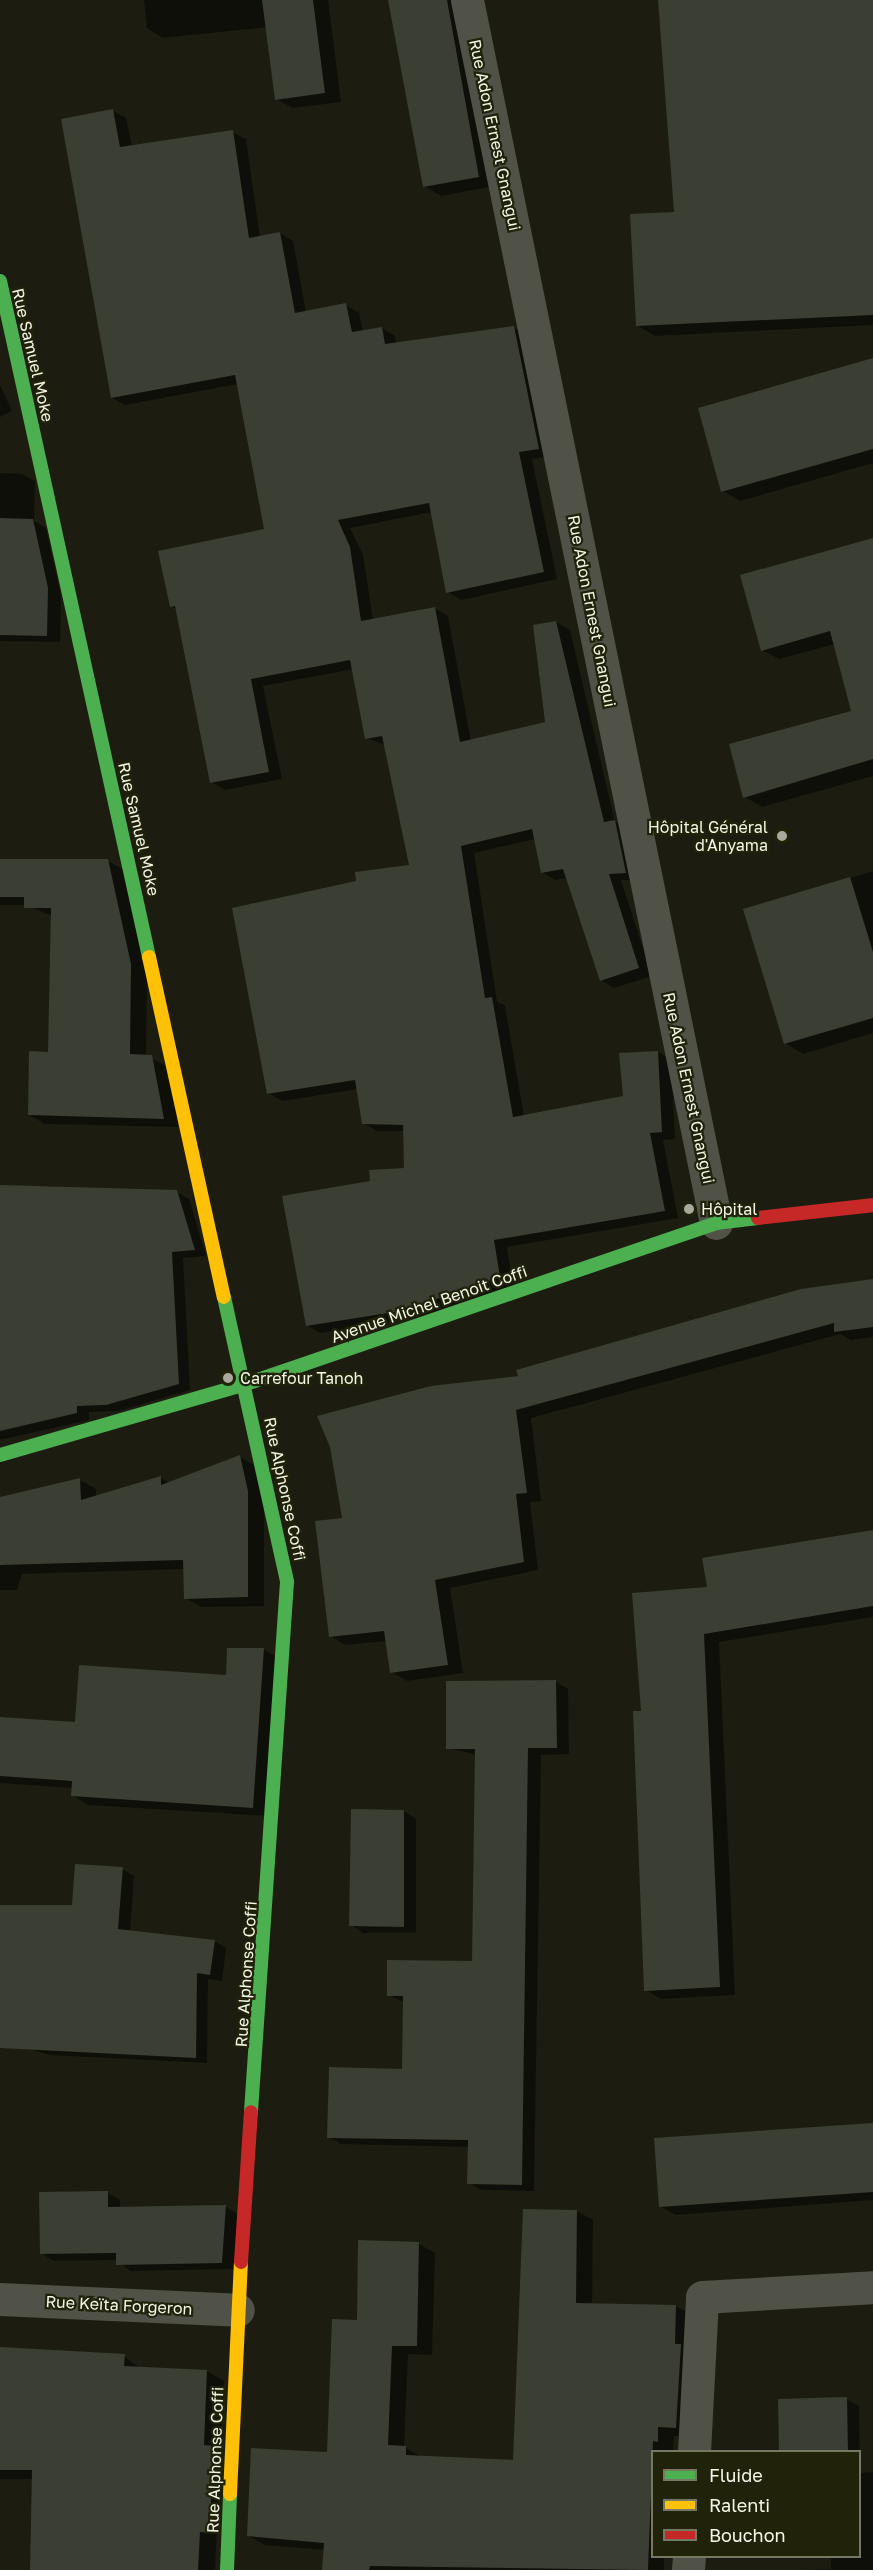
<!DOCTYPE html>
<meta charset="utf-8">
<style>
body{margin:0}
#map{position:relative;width:873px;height:2570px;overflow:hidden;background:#1c1d10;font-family:"Golos Text",sans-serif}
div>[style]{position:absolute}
.shadow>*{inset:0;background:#0007}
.building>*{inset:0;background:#3a3e33}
.street>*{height:33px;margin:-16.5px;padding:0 16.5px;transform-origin:16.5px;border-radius:16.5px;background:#505147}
.fast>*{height:14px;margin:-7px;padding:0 7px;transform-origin:7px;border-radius:7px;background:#4caf50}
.slow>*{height:14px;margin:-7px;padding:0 7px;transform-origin:7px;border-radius:7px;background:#ffc107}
.jam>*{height:14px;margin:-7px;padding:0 7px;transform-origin:7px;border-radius:7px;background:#c62828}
.dots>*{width:16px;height:16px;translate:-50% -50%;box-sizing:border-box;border:3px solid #20230a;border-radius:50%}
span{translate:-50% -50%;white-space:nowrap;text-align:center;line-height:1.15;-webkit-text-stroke:4.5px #20230a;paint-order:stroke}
.street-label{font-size:16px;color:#f4f7e7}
.poi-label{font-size:16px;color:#f4f7e7}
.right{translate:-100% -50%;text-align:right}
.left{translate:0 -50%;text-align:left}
.legend{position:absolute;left:651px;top:2450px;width:210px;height:108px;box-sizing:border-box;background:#20230a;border:2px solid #757862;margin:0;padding:8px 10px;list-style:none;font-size:18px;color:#f4f7e7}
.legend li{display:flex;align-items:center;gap:12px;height:30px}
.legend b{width:30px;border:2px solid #757862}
</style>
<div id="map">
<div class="shadow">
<i style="clip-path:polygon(144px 0,328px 0,341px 102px,293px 108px,276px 99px,267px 27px,163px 38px,147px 28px)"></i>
<i style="clip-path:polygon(390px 0,461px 0,495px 186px,441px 196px,424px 186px)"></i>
<i style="clip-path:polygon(660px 0,873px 0,873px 325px,655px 336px,638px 326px,676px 213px)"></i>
<i style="clip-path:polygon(113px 111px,126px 118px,132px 146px,232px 132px,246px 139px,260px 237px,280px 233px,293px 241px,306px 312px,346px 305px,359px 313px,363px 331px,382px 328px,395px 336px,397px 344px,514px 328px,528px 336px,552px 456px,532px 459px,557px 579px,461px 600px,448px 592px,432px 512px,350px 528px,363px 555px,373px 620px,434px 608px,448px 616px,471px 741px,547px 723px,556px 622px,570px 630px,615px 822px,628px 829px,638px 880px,621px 880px,652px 976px,614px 988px,601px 980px,567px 878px,555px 880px,542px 872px,535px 839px,474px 853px,497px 1002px,505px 1006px,524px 1116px,624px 1098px,658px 1052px,671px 1060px,675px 1139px,663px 1140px,678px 1218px,507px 1247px,513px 1285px,415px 1318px,320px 1333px,307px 1325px,372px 1182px,405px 1169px,404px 1131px,377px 1131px,363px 1123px,358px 1089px,282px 1101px,268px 1093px,358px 882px,410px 866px,385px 745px,367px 738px,354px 669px,263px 686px,282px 779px,225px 790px,211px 782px,177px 609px,171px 606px,266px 531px,238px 384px,125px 405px,112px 398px)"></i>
<i style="clip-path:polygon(873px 359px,873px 463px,740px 501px,723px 491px)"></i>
<i style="clip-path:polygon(0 385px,12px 411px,0 417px)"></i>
<i style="clip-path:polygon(0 473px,22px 474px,35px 481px,34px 521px,46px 528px,61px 596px,60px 642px,0 641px)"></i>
<i style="clip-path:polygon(873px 539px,873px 776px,762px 807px,745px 797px,853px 712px,835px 644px,779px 659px,762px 650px)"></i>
<i style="clip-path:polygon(0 859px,108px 861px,124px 870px,147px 974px,146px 1056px,167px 1066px,179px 1127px,45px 1124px,29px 1115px,50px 1053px,52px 916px,26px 905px,0 905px)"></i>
<i style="clip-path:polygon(873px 871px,873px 1033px,803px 1054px,785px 1043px,745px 910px)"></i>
<i style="clip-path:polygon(39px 1186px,177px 1192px,189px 1199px,206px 1256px,183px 1258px,190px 1390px,118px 1411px,89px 1412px,89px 1420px,0 1440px,0 1188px)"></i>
<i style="clip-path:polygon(873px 1280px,873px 1337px,851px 1340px,840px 1334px,531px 1418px,541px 1501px,530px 1502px,538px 1570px,450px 1588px,463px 1673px,407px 1681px,392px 1672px,387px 1641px,345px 1645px,330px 1636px,344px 1519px,520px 1378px)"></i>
<i style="clip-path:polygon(240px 1457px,256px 1466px,264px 1502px,264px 1606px,202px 1607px,185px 1598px,185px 1569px,22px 1574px,17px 1590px,0 1590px,0 1499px,80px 1480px,96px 1489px,96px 1497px,161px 1478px,170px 1483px)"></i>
<i style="clip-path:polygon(873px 1530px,873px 1617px,719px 1642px,735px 1995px,661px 1999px,646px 1990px,643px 1712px,709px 1588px,704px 1560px)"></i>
<i style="clip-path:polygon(263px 1649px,279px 1658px,269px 1816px,88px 1805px,72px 1795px,73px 1788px,0 1783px,0 1718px,76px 1724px,228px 1677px)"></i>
<i style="clip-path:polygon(556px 1682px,568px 1689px,569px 1754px,541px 1755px,534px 2191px,481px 2190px,469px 2183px,469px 2147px,341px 2144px,328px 2137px,404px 2070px,404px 2002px,388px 1995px,474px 1963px,477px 1755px,448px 1748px)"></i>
<i style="clip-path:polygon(404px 1811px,416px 1819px,416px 1933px,363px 1933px,351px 1925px)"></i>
<i style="clip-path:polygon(122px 1869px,134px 1876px,130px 1931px,214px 1941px,226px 1948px,222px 1981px,208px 1979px,207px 2063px,50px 2055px,0 2040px,0 1907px,73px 1907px)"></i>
<i style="clip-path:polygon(873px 2123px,873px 2200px,676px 2215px,660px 2206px)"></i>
<i style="clip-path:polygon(108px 2193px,120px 2200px,120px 2208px,226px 2207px,238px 2214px,234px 2269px,130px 2271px,118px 2260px,54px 2261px,42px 2254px)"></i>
<i style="clip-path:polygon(577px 2211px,593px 2220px,592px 2305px,676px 2306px,692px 2315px,692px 2436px,674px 2436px,673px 2450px,652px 2452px,652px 2556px,664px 2556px,664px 2570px,324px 2570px,325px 2550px,265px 2545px,249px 2536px,328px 2454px,358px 2321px,419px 2244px,435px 2253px,432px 2355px,408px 2354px,404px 2447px,422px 2457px,515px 2461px)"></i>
<i style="clip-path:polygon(0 2348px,124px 2356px,141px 2369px,207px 2371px,224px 2381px,215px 2570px,31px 2570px,33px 2479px,0 2479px)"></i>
<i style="clip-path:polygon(846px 2399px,859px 2406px,860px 2473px,873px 2472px,873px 2570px,802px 2570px,831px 2569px,831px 2556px,860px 2556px,860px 2452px,781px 2452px,779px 2400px)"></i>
</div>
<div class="building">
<i style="clip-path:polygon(262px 0,313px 0,325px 93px,275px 100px)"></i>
<i style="clip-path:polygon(388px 0,447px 0,479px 177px,423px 187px)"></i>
<i style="clip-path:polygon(658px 0,873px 0,873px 315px,636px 326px,630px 214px,674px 212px)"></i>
<i style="clip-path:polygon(113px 109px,120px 147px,233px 130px,249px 238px,280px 232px,295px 313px,346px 303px,352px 332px,382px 327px,385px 344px,514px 326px,539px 449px,519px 452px,544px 572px,446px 593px,429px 503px,338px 520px,350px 547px,361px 621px,435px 607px,460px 742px,545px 722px,533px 625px,556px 621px,604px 822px,615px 820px,626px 873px,609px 874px,639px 968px,600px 981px,563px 869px,541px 873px,532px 829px,461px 846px,485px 998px,492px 997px,513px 1117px,623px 1096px,619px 1053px,658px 1051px,662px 1132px,650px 1133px,665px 1211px,494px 1240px,500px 1277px,401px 1311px,306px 1326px,282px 1196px,370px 1181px,369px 1170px,404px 1168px,403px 1125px,362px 1124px,355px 1080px,267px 1094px,232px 908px,356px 881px,355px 872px,409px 865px,382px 736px,365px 739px,350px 660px,251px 679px,269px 772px,210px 783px,175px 606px,170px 607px,158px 551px,264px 529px,235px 375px,111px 398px,61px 119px)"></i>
<i style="clip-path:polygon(873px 358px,873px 449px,721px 492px,698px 408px)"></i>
<i style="clip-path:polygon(0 518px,33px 519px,48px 588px,47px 636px,0 635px)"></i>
<i style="clip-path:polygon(873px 538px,873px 759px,743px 798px,729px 744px,851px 711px,830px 631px,761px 651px,740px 575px)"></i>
<i style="clip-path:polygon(0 859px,108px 859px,131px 964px,130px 1054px,152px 1055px,164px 1119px,28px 1115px,29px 1051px,48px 1052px,51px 908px,24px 908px,24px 897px,0 897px)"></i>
<i style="clip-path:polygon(850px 877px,873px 952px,873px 1018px,784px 1044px,743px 909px)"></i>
<i style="clip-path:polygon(0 1185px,177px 1190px,195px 1250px,172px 1252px,179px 1384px,106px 1405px,77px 1406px,77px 1413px,0 1431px)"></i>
<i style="clip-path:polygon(873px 1279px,873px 1327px,834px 1332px,834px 1323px,516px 1410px,527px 1493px,516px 1494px,524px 1562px,435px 1580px,448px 1665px,390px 1673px,384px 1631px,329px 1637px,315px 1521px,342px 1518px,330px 1447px,317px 1416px,431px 1386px,518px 1376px,516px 1370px,801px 1289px)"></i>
<i style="clip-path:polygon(240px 1455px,248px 1491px,248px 1597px,184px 1599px,183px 1560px,0 1565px,0 1497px,80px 1478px,81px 1500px,161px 1476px,161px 1485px)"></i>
<i style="clip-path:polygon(873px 1530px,873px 1606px,704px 1634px,720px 1987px,644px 1991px,633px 1711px,641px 1711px,632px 1593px,707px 1587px,702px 1558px)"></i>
<i style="clip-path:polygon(227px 1648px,264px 1648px,253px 1808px,71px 1796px,72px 1781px,0 1776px,0 1717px,75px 1722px,79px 1665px,226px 1675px)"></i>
<i style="clip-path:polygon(556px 1680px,557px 1748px,528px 1748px,522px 2185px,467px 2184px,468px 2140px,327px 2138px,329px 2067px,402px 2069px,403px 1996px,387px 1996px,387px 1960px,472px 1961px,475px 1749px,446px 1749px,446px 1681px)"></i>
<i style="clip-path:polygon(351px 1809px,404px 1810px,404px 1927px,349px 1926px)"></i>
<i style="clip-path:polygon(75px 1864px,123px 1867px,118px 1929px,215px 1940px,210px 1975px,197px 1973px,196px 2058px,0 2048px,0 1905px,72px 1905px)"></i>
<i style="clip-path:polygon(873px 2123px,873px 2192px,659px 2207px,654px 2138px)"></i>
<i style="clip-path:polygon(108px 2191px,108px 2207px,226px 2205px,222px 2263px,116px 2265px,116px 2253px,40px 2254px,39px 2192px)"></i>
<i style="clip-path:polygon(523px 2209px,577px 2210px,576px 2303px,676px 2305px,675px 2344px,681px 2344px,676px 2428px,658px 2427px,658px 2442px,653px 2441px,648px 2570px,370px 2566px,369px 2570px,322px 2570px,324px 2543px,247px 2536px,251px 2448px,327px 2452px,332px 2319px,357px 2320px,358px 2240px,419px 2242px,417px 2346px,392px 2346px,388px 2445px,406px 2446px,406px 2455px,513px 2460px)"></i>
<i style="clip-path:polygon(0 2347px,125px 2354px,124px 2366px,207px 2370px,204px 2445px,213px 2446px,210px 2533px,200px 2532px,198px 2570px,30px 2570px,32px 2470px,0 2470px)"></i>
<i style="clip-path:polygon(847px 2397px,848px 2451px,779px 2451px,778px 2399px)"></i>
</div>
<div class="street">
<i style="left:467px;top:0;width:1248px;rotate:78.49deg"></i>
<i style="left:0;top:2299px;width:238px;rotate:2.6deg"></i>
<i style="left:694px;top:2452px;width:155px;rotate:-87deg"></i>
<i style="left:702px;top:2297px;width:171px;rotate:-3.3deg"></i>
<i style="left:688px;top:2570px;width:14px;rotate:-86deg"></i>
</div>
<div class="fast">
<i style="left:0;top:281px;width:692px;rotate:77.57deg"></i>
<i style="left:224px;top:1297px;width:292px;rotate:77.5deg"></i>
<i style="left:287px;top:1582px;width:531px;rotate:93.89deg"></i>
<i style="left:0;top:1455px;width:256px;rotate:-16.1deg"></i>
<i style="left:246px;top:1384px;width:497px;rotate:-18.9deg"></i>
<i style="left:716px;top:1223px;width:42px;rotate:-6.8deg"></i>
<i style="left:227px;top:2570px;width:76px;rotate:-87.7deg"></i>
</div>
<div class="slow">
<i style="left:149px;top:957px;width:348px;rotate:77.6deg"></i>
<i style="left:230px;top:2494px;width:232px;rotate:-87.3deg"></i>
</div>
<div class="jam">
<i style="left:758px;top:1218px;width:116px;rotate:-6.4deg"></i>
<i style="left:241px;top:2262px;width:150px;rotate:-86.2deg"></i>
</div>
<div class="dots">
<i style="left:782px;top:836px;background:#a8ab9c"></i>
<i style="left:689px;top:1209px;background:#a8ab9c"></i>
<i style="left:228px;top:1378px;background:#a8ab9c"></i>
</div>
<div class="street-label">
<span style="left:495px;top:135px;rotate:78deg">Rue Adon Ernest Gnangui</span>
<span style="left:33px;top:355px;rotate:77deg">Rue Samuel Moke</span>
<span style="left:592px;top:611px;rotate:79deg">Rue Adon Ernest Gnangui</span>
<span style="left:139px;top:829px;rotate:77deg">Rue Samuel Moke</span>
<span style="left:689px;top:1088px;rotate:78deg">Rue Adon Ernest Gnangui</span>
<span style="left:429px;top:1304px;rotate:-19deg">Avenue Michel Benoit Coffi</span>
<span style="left:285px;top:1489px;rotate:78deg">Rue Alphonse Coffi</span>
<span style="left:246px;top:1974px;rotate:-86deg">Rue Alphonse Coffi</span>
<span style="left:119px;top:2305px;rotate:3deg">Rue Keïta Forgeron</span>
<span style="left:215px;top:2460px;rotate:-88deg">Rue Alphonse Coffi</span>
</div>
<div class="poi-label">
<span class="right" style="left:768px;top:836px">Hôpital Général<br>d'Anyama</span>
<span class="left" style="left:701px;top:1209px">Hôpital</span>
<span class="left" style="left:240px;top:1378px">Carrefour Tanoh</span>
</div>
<ul class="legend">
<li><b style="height:8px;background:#4caf50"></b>Fluide</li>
<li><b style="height:8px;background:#ffc107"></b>Ralenti</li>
<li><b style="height:8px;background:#c62828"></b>Bouchon</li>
</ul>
</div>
